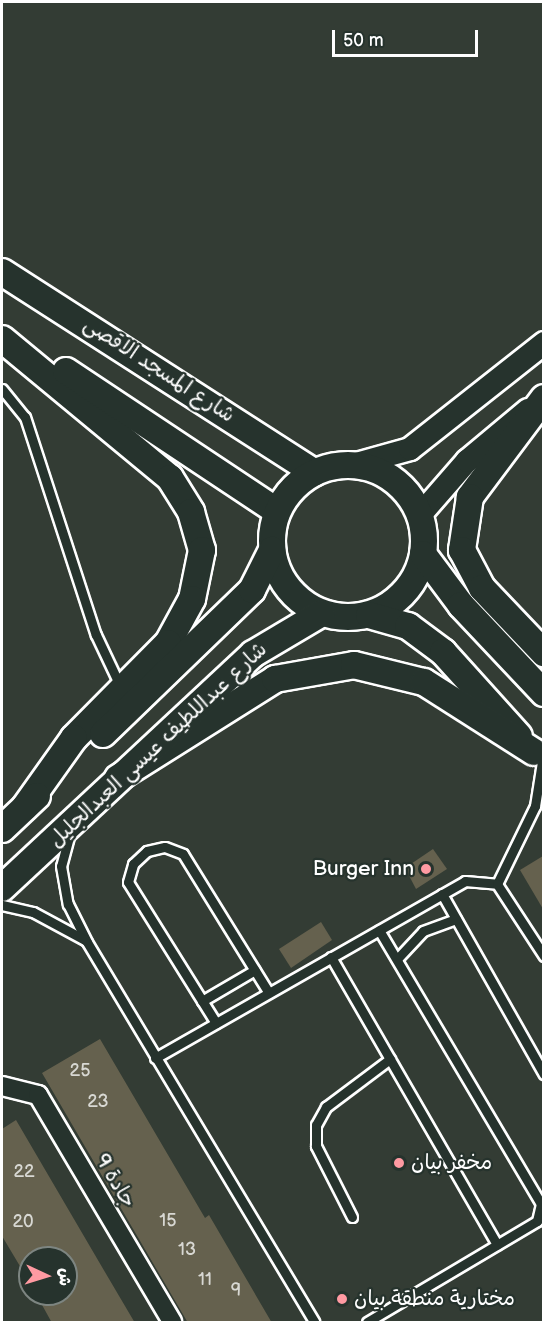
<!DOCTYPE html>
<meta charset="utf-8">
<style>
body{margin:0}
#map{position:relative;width:545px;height:1324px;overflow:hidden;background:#333c34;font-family:"Balsamiq Sans","Playpen Sans Arabic",sans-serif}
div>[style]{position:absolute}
.building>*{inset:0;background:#65614e}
.roads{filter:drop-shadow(2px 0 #fff) drop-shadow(-2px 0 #fff) drop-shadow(0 2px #fff) drop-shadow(0 -2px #fff)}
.service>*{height:9px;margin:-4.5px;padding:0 4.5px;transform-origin:4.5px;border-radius:4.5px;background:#26332d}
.minor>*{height:18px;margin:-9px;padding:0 9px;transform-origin:9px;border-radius:9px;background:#26332d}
.tertiary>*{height:22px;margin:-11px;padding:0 11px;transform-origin:11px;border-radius:11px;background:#26332d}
.secondary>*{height:26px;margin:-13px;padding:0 13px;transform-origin:13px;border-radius:13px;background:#26332d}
.secondary>.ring{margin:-13px;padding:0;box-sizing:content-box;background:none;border:26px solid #26332d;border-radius:50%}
.dots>*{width:16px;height:16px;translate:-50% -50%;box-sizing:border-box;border:3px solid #26332d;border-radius:50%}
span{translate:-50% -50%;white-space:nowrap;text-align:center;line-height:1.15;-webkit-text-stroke:4.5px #26332d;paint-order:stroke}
.number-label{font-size:18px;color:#d8d8d3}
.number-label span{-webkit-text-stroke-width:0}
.street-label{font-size:21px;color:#fff}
.poi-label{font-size:21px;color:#fff}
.right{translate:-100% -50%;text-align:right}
.left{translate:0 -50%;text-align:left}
.frame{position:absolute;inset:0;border:3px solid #fff;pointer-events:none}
.north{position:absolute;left:18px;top:1246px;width:60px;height:60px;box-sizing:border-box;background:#26332d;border:2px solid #7d8581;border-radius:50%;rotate:94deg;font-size:16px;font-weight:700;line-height:24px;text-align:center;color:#fff}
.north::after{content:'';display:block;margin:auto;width:21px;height:27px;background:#ff9aa2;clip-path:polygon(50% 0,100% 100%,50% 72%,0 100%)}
.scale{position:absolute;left:332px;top:30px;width:146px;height:27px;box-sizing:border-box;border:3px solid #fff;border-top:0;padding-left:8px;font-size:18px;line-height:21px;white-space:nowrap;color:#fff;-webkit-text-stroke:4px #26332d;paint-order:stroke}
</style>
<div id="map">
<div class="building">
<i style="clip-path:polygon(433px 849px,447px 869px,416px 889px,405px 868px)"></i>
<i style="clip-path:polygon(543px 856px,543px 909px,520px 870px)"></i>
<i style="clip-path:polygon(321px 922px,332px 940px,291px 968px,279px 949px)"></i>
<i style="clip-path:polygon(100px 1039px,205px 1218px,209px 1215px,272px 1323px,188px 1323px,42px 1073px)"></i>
<i style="clip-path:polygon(16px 1120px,102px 1267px,135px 1323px,52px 1323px,36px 1294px,66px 1294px,66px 1258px,30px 1258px,30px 1283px,2px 1236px,2px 1129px)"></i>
</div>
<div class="roads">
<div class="service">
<i style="left:2px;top:389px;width:36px;rotate:51deg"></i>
<i style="left:25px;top:417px;width:229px;rotate:72deg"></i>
<i style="left:96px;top:635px;width:59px;rotate:64.7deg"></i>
<i style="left:70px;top:833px;width:34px;rotate:105deg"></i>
<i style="left:61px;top:866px;width:39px;rotate:80deg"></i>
<i style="left:68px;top:904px;width:42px;rotate:63.4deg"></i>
<i style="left:87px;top:942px;width:443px;rotate:59.1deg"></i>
<i style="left:497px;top:884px;width:87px;rotate:-64deg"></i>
<i style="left:535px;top:806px;width:45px;rotate:-81deg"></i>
<i style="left:442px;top:894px;width:207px;rotate:60.5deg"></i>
<i style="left:2px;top:905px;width:32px;rotate:13deg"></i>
<i style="left:33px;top:912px;width:59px;rotate:28.3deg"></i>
<i style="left:331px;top:957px;width:332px;rotate:60deg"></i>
<i style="left:397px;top:959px;width:38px;rotate:-47deg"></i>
<i style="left:423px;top:931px;width:35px;rotate:-20deg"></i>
<i style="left:202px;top:1001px;width:61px;rotate:-30.3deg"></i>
<i style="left:216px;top:1023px;width:166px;rotate:-122deg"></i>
<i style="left:128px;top:882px;width:19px;rotate:-74deg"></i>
<i style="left:133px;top:864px;width:19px;rotate:-43deg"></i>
<i style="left:147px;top:851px;width:18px;rotate:-13deg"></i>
<i style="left:165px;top:847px;width:19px;rotate:21deg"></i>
<i style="left:183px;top:854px;width:163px;rotate:58.3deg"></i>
<i style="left:155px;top:1058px;width:357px;rotate:-29.7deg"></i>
<i style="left:465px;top:881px;width:32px;rotate:5deg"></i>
<i style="left:497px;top:884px;width:86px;rotate:56.9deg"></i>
<i style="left:352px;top:1217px;width:80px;rotate:-116.9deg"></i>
<i style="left:316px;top:1146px;width:21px;rotate:-90deg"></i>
<i style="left:316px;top:1125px;width:21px;rotate:-61deg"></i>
<i style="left:326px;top:1107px;width:80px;rotate:-36.9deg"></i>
<i style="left:367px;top:1322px;width:198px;rotate:-30.7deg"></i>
<i style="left:537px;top:1221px;width:17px;rotate:-77deg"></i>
<i style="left:541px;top:1204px;width:318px;rotate:-120.6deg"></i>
</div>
<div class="minor">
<i style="left:2px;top:1086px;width:37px;rotate:14deg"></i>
<i style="left:38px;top:1095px;width:264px;rotate:59.4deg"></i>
</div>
<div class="tertiary">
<i style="left:356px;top:464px;width:56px;rotate:-15.5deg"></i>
<i style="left:410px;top:449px;width:171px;rotate:-38.3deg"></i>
<i style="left:420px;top:515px;width:72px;rotate:-49deg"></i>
<i style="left:467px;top:461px;width:80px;rotate:-39.9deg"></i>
</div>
<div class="secondary">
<i style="left:2px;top:272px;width:371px;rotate:32.7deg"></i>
<i style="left:2px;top:339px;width:218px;rotate:39.6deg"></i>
<i style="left:170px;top:478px;width:40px;rotate:58deg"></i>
<i style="left:191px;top:512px;width:40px;rotate:74deg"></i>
<i style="left:202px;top:550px;width:50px;rotate:101.5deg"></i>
<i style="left:192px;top:599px;width:50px;rotate:118.6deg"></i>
<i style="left:168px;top:643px;width:134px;rotate:134.7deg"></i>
<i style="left:74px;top:738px;width:85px;rotate:125.4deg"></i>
<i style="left:66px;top:371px;width:253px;rotate:33.6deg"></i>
<i style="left:544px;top:398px;width:124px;rotate:126.8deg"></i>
<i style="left:470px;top:497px;width:54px;rotate:98.6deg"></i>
<i style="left:462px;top:550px;width:43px;rotate:62.2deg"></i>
<i style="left:482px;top:588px;width:90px;rotate:46.4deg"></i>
<i class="ring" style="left:272px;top:465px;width:126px;height:126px"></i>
<i style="left:423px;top:554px;width:64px;rotate:53.3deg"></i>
<i style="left:461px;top:605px;width:121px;rotate:46.7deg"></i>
<i style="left:369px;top:615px;width:41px;rotate:15.8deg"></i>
<i style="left:408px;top:626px;width:44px;rotate:36.6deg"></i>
<i style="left:443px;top:652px;width:113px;rotate:47.9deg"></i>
<i style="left:103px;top:734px;width:207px;rotate:-44deg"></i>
<i style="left:252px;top:590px;width:45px;rotate:-63.4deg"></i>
<i style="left:118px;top:778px;width:186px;rotate:-32.2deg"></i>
<i style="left:275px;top:679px;width:80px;rotate:-10deg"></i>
<i style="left:354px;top:665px;width:72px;rotate:13.7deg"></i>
<i style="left:424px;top:682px;width:130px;rotate:32.5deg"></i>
<i style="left:2px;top:829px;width:48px;rotate:-43.3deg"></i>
<i style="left:2px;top:888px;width:343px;rotate:-43deg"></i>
<i style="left:253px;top:654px;width:80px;rotate:-30.7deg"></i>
</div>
</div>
<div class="dots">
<i style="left:426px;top:869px;background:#ff9aa2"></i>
<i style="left:399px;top:1163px;background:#ff9aa2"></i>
<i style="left:342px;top:1299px;background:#ff9aa2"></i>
</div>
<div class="number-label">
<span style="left:80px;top:1071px">25</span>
<span style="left:98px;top:1102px">23</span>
<span style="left:24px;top:1172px">22</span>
<span style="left:168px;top:1221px">15</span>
<span style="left:23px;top:1222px">20</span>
<span style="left:187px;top:1250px">13</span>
<span style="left:205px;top:1280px">11</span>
<span style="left:236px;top:1291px">9</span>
</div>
<div class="street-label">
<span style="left:159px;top:370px;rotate:33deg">شارع المسجد الاقصى</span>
<span style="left:158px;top:745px;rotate:-43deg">شارع عبداللطيف عيسى العبدالجليل</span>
<span style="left:115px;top:1181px;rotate:59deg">جادة 9</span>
</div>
<div class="poi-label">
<span class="right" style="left:414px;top:869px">Burger Inn</span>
<span class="left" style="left:411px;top:1163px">مخفر بيان</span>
<span class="left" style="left:354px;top:1299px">مختارية منطقة بيان</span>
</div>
<div class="frame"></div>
<div class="north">ش</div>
<div class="scale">50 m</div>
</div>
